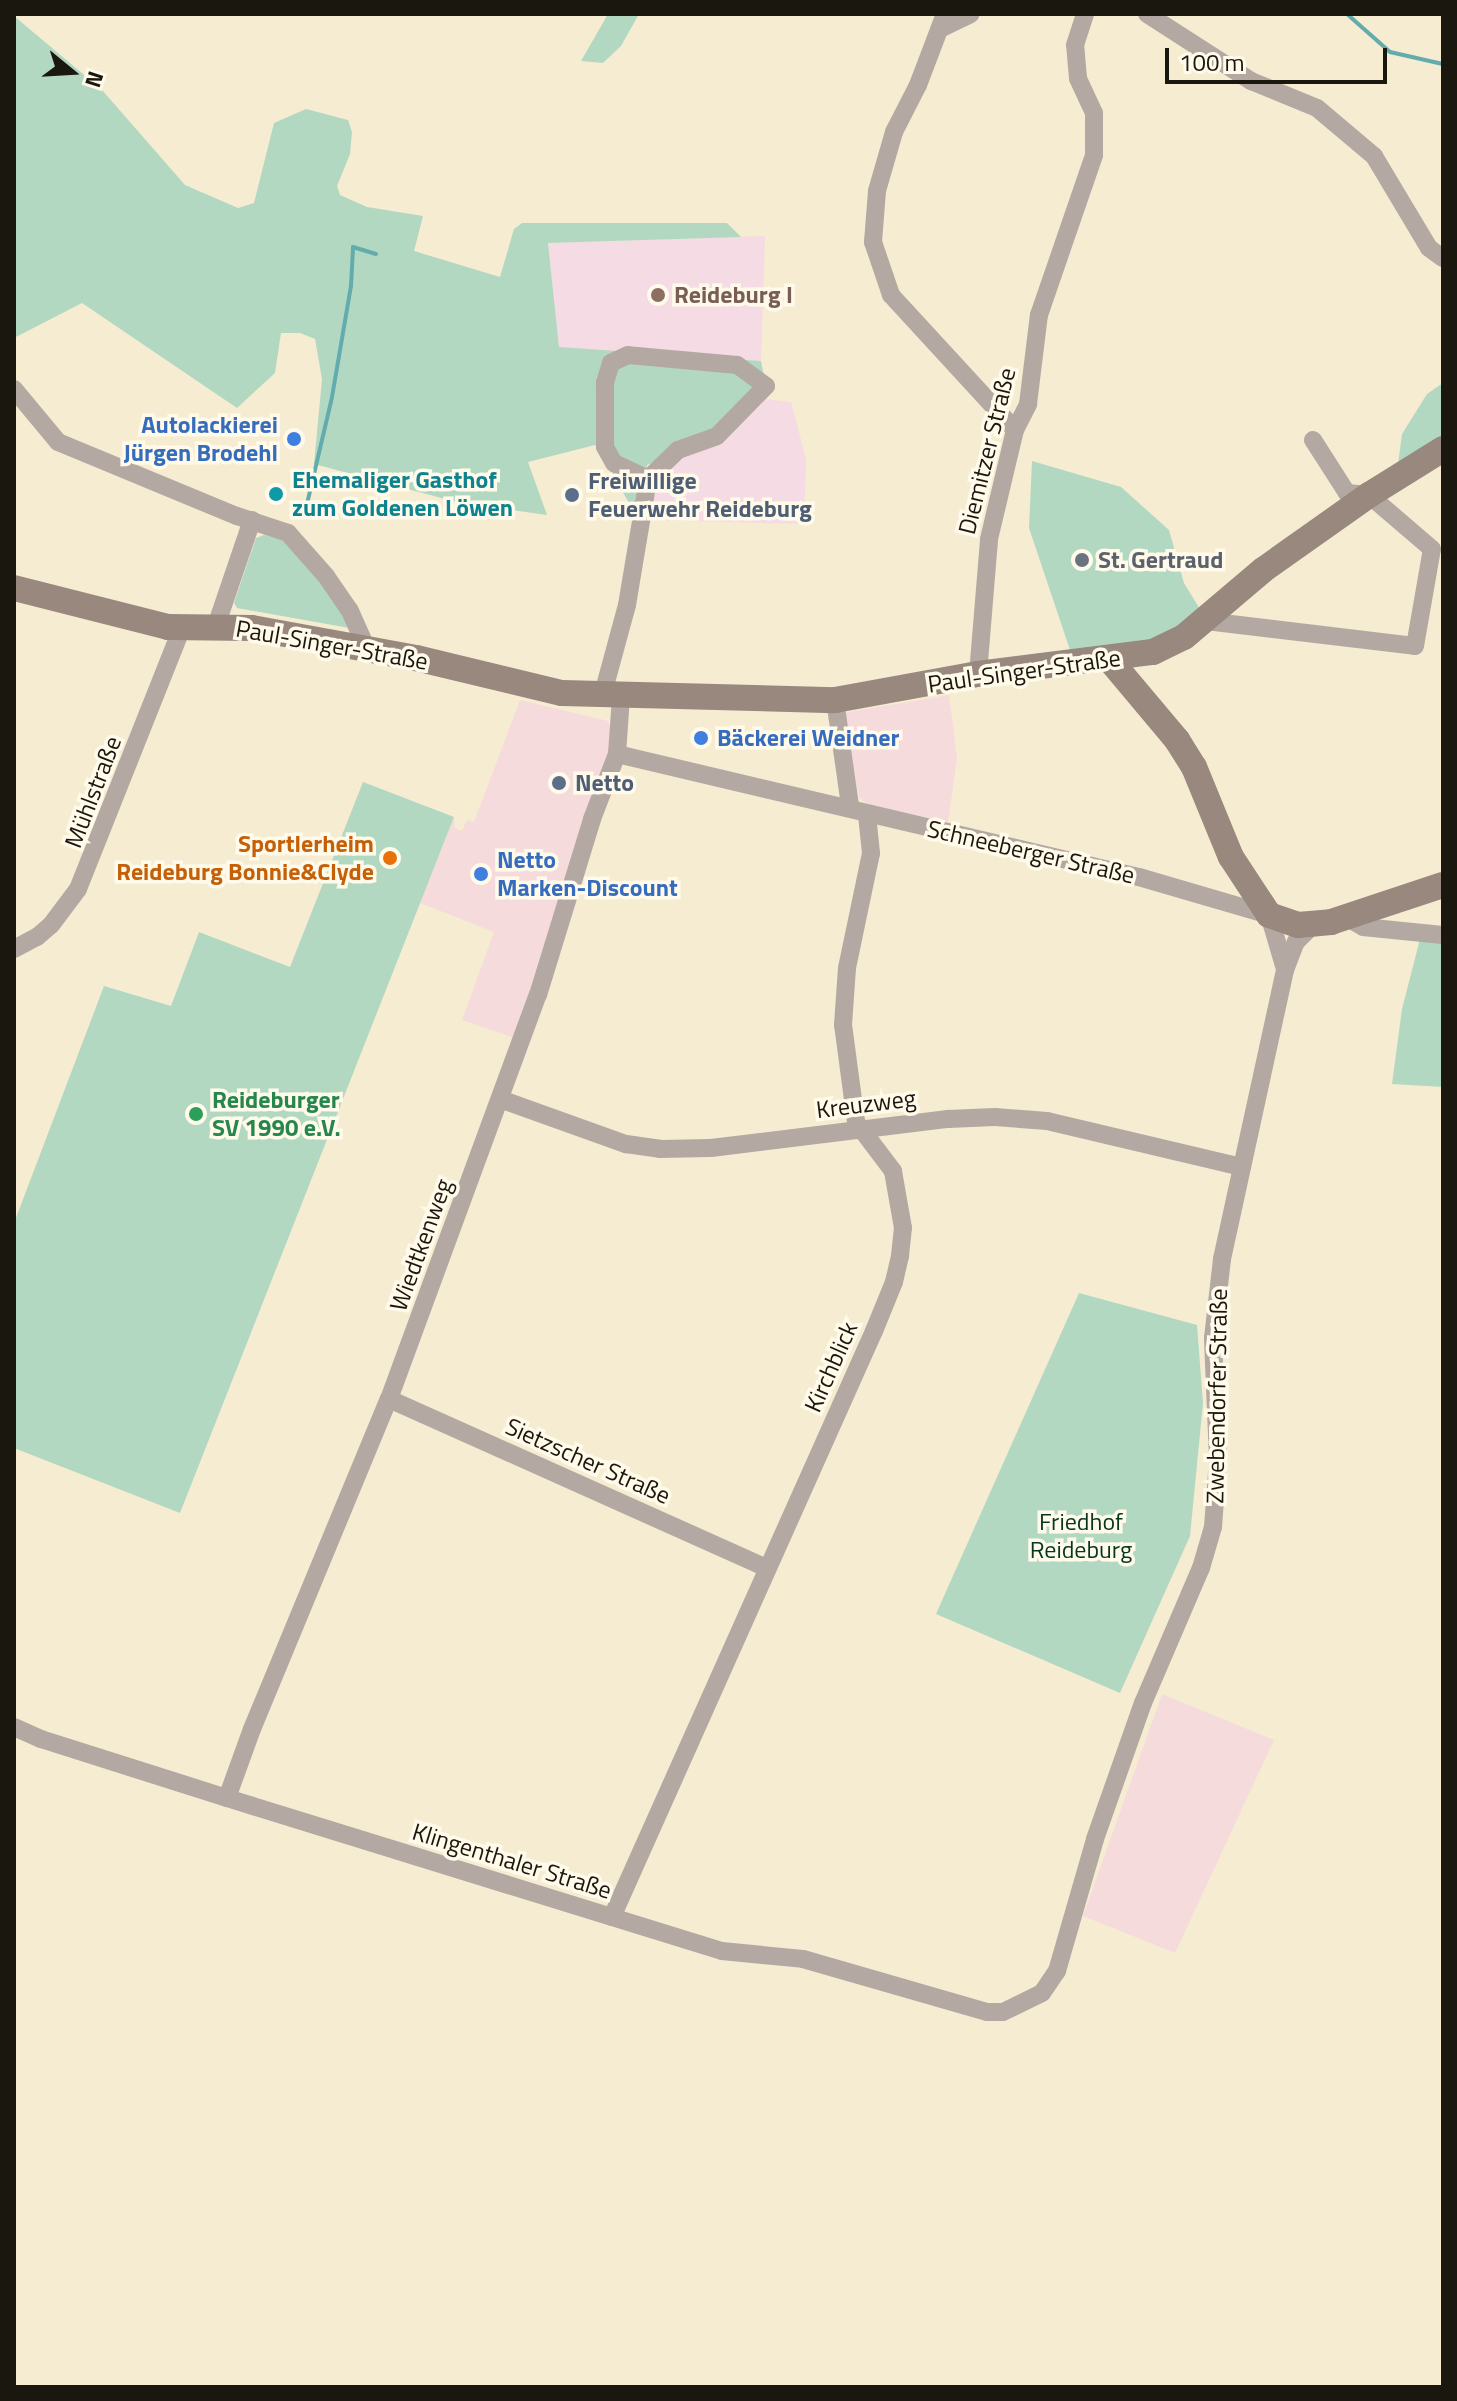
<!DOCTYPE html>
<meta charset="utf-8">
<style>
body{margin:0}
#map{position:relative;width:1457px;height:2401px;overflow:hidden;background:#f5ecd2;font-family:"Titillium Web",sans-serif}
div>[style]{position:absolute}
.commercial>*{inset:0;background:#f6dbdc}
.education>*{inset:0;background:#f5dbe3}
.green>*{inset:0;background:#b2d8c2}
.stream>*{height:4px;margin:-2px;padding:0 2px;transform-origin:2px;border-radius:2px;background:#63acad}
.street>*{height:18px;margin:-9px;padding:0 9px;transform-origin:9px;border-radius:9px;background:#b4a9a2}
.secondary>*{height:26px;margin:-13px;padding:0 13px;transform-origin:13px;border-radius:13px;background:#98887e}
.dots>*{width:22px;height:22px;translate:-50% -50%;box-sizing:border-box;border:4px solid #fffaea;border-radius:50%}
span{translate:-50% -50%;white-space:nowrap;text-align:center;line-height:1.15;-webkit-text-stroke:7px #fffaea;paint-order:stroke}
.education-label{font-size:24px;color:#785e54;font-weight:700}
.left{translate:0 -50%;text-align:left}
.shop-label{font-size:24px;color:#366cbe;font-weight:700}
.right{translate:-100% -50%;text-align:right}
.street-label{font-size:24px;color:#1a170e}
.culture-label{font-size:24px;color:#0d838f;font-weight:700}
.service-label{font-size:24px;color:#4e5e75;font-weight:700}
.worship-label{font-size:24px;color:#5b616d;font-weight:700}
.food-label{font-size:24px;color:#c56008;font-weight:700}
.leisure-label{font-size:24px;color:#27864d;font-weight:700}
.park-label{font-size:24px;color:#063622}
.frame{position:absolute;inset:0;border:16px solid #1a170e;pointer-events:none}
.north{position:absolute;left:32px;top:32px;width:80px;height:80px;-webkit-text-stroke:6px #fffaea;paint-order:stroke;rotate:108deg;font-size:22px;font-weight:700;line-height:32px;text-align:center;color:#1a170e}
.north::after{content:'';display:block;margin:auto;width:28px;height:36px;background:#1a170e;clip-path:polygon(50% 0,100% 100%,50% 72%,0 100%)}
.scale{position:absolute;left:1165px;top:48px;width:222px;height:36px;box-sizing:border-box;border:4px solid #1a170e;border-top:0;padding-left:10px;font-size:24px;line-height:28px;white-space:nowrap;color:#1a170e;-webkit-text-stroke:6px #fffaea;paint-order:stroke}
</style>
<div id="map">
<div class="commercial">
<i style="clip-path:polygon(949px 695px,957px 758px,948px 822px,868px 805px,859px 797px,843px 713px)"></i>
<i style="clip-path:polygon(520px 700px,608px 721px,614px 740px,517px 1039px,462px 1020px,494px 932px,420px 903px,454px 817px,455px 828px,462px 831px,467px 820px,474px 822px)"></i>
<i style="clip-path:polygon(1162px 1694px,1274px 1740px,1175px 1953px,1083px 1916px)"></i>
</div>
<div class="education">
<i style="clip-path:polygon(765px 236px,761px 361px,559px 348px,548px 243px)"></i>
<i style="clip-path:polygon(755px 398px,791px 402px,806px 459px,804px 524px,647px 520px,652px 460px)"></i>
</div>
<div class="green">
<i style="clip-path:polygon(608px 14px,639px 14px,621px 46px,603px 63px,581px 61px)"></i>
<i style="clip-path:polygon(14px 16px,102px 90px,185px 185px,238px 208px,254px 203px,274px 123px,306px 109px,348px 120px,352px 132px,350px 154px,337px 186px,340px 195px,367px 207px,423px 216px,414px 251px,500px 277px,514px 229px,522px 223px,727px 223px,741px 237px,548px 243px,559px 347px,761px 361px,766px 386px,717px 436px,647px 465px,638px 518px,595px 445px,528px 462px,547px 515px,460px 503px,314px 464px,322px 379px,315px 339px,300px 333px,281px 333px,275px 373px,237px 408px,82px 303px,14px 338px)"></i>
<i style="clip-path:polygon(1443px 383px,1443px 442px,1397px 472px,1402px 434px,1427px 394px)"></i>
<i style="clip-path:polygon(1032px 461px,1121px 487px,1169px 530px,1184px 583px,1201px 611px,1153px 641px,1071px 653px,1029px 528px)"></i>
<i style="clip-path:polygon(264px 535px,289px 541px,355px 629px,237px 608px,234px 603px,256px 538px)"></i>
<i style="clip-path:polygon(363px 782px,454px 817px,180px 1513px,14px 1448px,14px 1223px,104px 986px,171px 1006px,199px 932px,290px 967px)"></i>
<i style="clip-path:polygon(1420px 939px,1443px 941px,1443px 1087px,1392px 1084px,1402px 1009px)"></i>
<i style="clip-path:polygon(1079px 1293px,1197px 1325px,1203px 1403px,1190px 1536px,1120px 1693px,936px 1614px)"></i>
</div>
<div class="stream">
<i style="left:1347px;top:14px;width:57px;rotate:41.5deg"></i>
<i style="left:1390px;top:52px;width:54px;rotate:12.8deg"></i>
<i style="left:307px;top:504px;width:110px;rotate:-76.8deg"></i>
<i style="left:332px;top:397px;width:113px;rotate:-80.3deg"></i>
<i style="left:351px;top:286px;width:39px;rotate:-87deg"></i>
<i style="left:353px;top:247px;width:24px;rotate:17deg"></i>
</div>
<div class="street">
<i style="left:945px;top:14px;width:76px;rotate:110.8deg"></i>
<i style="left:918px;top:85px;width:53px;rotate:117.1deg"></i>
<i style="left:894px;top:132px;width:61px;rotate:106.1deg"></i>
<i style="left:877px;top:191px;width:51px;rotate:94.5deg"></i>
<i style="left:873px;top:242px;width:56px;rotate:71.2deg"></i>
<i style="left:891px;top:295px;width:183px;rotate:47.4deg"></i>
<i style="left:1147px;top:14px;width:124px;rotate:32.8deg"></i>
<i style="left:1251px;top:81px;width:71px;rotate:22.2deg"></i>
<i style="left:1317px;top:108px;width:75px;rotate:40.1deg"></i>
<i style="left:1374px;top:156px;width:107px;rotate:59.1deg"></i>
<i style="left:1429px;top:248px;width:17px;rotate:36deg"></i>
<i style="left:940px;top:29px;width:34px;rotate:-26deg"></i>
<i style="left:14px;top:389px;width:69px;rotate:50.3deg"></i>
<i style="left:58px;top:442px;width:194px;rotate:22.5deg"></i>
<i style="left:237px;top:516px;width:54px;rotate:18.4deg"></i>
<i style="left:288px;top:533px;width:57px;rotate:48.5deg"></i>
<i style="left:326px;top:576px;width:42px;rotate:55.6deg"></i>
<i style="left:350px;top:611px;width:30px;rotate:66deg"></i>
<i style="left:362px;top:638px;width:10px;rotate:101deg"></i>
<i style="left:1206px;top:621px;width:210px;rotate:6.8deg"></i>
<i style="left:1415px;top:646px;width:98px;rotate:-80.1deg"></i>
<i style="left:1432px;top:549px;width:83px;rotate:-139.4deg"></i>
<i style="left:1369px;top:495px;width:22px;rotate:-175deg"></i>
<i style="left:1347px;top:493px;width:63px;rotate:-122.7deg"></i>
<i style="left:216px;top:626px;width:112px;rotate:-71.2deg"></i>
<i style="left:978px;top:674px;width:135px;rotate:-85.3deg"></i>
<i style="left:989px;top:539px;width:112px;rotate:-76.6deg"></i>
<i style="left:1015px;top:430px;width:29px;rotate:-63deg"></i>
<i style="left:1028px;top:404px;width:90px;rotate:-83deg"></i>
<i style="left:1039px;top:315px;width:169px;rotate:-71deg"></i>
<i style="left:1094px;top:155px;width:42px;rotate:-90deg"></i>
<i style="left:1094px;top:113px;width:38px;rotate:-115deg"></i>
<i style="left:1078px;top:78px;width:33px;rotate:-95deg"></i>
<i style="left:1075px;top:45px;width:33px;rotate:-72deg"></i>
<i style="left:602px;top:697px;width:95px;rotate:-74.8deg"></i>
<i style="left:627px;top:605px;width:128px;rotate:-80.5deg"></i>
<i style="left:648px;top:479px;width:42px;rotate:-44deg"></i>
<i style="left:678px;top:450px;width:41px;rotate:-19.7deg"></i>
<i style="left:717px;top:436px;width:70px;rotate:-45.6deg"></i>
<i style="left:766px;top:386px;width:36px;rotate:-144deg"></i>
<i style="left:737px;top:365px;width:109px;rotate:-174.8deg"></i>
<i style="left:628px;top:355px;width:19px;rotate:155deg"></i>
<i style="left:611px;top:363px;width:21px;rotate:107deg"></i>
<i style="left:605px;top:383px;width:64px;rotate:90deg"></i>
<i style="left:605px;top:447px;width:18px;rotate:61deg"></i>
<i style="left:614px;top:463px;width:38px;rotate:25deg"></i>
<i style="left:835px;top:700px;width:107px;rotate:81.9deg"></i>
<i style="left:617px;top:754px;width:536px;rotate:13.26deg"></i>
<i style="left:1139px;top:877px;width:135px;rotate:16.3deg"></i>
<i style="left:1269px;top:915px;width:56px;rotate:73.5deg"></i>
<i style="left:1347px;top:918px;width:18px;rotate:29deg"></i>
<i style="left:1363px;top:927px;width:80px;rotate:5.7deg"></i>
<i style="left:14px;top:949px;width:26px;rotate:-28deg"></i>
<i style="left:37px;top:937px;width:18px;rotate:-41deg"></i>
<i style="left:51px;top:925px;width:45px;rotate:-53.1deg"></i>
<i style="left:78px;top:889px;width:281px;rotate:-68.3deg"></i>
<i style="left:500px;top:1099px;width:134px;rotate:19.7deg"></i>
<i style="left:626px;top:1144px;width:34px;rotate:8deg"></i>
<i style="left:660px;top:1149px;width:51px;rotate:-1.1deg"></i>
<i style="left:711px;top:1148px;width:239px;rotate:-7deg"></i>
<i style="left:948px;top:1119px;width:47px;rotate:-2.4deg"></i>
<i style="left:995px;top:1117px;width:52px;rotate:4.4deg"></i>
<i style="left:1047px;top:1121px;width:200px;rotate:13.3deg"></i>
<i style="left:389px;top:1399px;width:414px;rotate:24.1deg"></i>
<i style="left:14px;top:1727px;width:30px;rotate:24deg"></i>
<i style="left:41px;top:1739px;width:195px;rotate:17.6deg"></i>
<i style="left:227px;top:1798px;width:518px;rotate:17.18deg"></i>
<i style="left:722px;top:1951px;width:81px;rotate:5.6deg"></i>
<i style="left:803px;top:1959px;width:191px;rotate:16.1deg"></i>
<i style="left:987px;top:2012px;width:16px"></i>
<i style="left:1003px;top:2012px;width:43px;rotate:-26deg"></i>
<i style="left:1042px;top:1993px;width:27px;rotate:-56deg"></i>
<i style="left:1057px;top:1971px;width:137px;rotate:-73.9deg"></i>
<i style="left:1095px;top:1839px;width:144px;rotate:-70.6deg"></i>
<i style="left:1143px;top:1703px;width:147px;rotate:-66.8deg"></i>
<i style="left:1201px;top:1568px;width:43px;rotate:-73.7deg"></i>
<i style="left:1213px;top:1527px;width:68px;rotate:-85.8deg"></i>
<i style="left:1218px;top:1459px;width:121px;rotate:-92.4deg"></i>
<i style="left:1213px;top:1338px;width:80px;rotate:-83.5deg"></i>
<i style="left:1222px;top:1259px;width:296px;rotate:-77.7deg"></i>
<i style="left:1285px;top:970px;width:30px;rotate:-69deg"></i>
<i style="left:1296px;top:942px;width:25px;rotate:-45deg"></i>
<i style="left:227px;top:1798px;width:73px;rotate:-70.1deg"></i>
<i style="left:252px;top:1729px;width:357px;rotate:-67.5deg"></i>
<i style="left:389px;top:1399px;width:431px;rotate:-69.8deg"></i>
<i style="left:538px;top:995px;width:184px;rotate:-72.9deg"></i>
<i style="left:592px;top:819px;width:70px;rotate:-69deg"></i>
<i style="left:617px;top:754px;width:57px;rotate:-86deg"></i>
<i style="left:612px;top:1917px;width:642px;rotate:-65.91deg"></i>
<i style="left:874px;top:1331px;width:53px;rotate:-67.8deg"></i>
<i style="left:894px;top:1282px;width:27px;rotate:-77deg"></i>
<i style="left:900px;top:1256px;width:28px;rotate:-84deg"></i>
<i style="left:903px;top:1228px;width:58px;rotate:-100deg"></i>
<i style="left:893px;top:1171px;width:61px;rotate:-127.1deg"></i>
<i style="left:856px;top:1122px;width:98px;rotate:-97.6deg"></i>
<i style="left:843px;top:1025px;width:57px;rotate:-86deg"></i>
<i style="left:847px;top:968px;width:117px;rotate:-78.2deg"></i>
<i style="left:871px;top:853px;width:39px;rotate:-96deg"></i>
</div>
<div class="secondary">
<i style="left:14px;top:588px;width:159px;rotate:14.2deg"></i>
<i style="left:168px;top:627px;width:84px;rotate:0.7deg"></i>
<i style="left:252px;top:628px;width:167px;rotate:10.4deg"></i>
<i style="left:416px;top:658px;width:150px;rotate:13.5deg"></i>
<i style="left:562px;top:693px;width:273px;rotate:1.5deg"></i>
<i style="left:835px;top:700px;width:145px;rotate:-10.3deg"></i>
<i style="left:978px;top:674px;width:176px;rotate:-7.2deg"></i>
<i style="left:1153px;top:652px;width:34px;rotate:-26deg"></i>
<i style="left:1184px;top:637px;width:104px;rotate:-40.3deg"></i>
<i style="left:1263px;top:570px;width:130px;rotate:-35.3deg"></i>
<i style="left:1369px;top:495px;width:87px;rotate:-31.9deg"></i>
<i style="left:1109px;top:659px;width:106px;rotate:50deg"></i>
<i style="left:1177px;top:740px;width:32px;rotate:58deg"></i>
<i style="left:1194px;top:767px;width:97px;rotate:67.7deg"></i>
<i style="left:1231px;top:857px;width:69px;rotate:56.8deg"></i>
<i style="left:1269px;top:915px;width:31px;rotate:19deg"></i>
<i style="left:1298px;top:925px;width:33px;rotate:-5deg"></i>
<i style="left:1331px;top:922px;width:118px;rotate:-18.3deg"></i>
</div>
<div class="dots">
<i style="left:658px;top:295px;background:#8d6e63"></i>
<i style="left:294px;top:439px;background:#3f7fe0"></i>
<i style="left:276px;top:494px;background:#0f9aa8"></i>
<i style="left:572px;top:495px;background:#5c6f8a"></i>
<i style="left:1082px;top:560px;background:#6b7280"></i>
<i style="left:701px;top:738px;background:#3f7fe0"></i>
<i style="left:559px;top:783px;background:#5c6f8a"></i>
<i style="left:390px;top:858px;background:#e8710a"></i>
<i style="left:481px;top:874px;background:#3f7fe0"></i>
<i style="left:196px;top:1114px;background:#2e9e5b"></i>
</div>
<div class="education-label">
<span class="left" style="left:674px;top:295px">Reideburg I</span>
</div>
<div class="shop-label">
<span class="right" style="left:278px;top:439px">Autolackierei<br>Jürgen Brodehl</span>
<span class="left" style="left:717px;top:738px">Bäckerei Weidner</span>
<span class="left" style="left:497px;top:874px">Netto<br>Marken-Discount</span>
</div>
<div class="street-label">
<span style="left:987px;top:451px;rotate:-76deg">Diemitzer Straße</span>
<span style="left:332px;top:645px;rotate:10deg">Paul-Singer-Straße</span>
<span style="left:1024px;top:671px;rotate:-8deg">Paul-Singer-Straße</span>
<span style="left:93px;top:792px;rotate:-69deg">Mühlstraße</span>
<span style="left:1031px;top:852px;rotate:13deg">Schneeberger Straße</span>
<span style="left:866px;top:1104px;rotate:-7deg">Kreuzweg</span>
<span style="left:421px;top:1245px;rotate:-70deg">Wiedtkenweg</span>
<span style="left:831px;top:1367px;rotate:-66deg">Kirchblick</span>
<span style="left:1217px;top:1396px;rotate:-89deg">Zwebendorfer Straße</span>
<span style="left:588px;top:1461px;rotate:24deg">Sietzscher Straße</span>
<span style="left:512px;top:1861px;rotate:17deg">Klingenthaler Straße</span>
</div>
<div class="culture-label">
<span class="left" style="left:292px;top:494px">Ehemaliger Gasthof<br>zum Goldenen Löwen</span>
</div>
<div class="service-label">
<span class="left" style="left:588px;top:495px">Freiwillige<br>Feuerwehr Reideburg</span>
<span class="left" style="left:575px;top:783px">Netto</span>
</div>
<div class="worship-label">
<span class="left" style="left:1098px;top:560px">St. Gertraud</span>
</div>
<div class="food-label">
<span class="right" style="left:374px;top:858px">Sportlerheim<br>Reideburg Bonnie&amp;Clyde</span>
</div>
<div class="leisure-label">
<span class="left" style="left:212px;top:1114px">Reideburger<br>SV 1990 e.V.</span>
</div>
<div class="park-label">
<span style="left:1081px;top:1536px">Friedhof<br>Reideburg</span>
</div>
<div class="frame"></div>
<div class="north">N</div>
<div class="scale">100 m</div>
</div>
